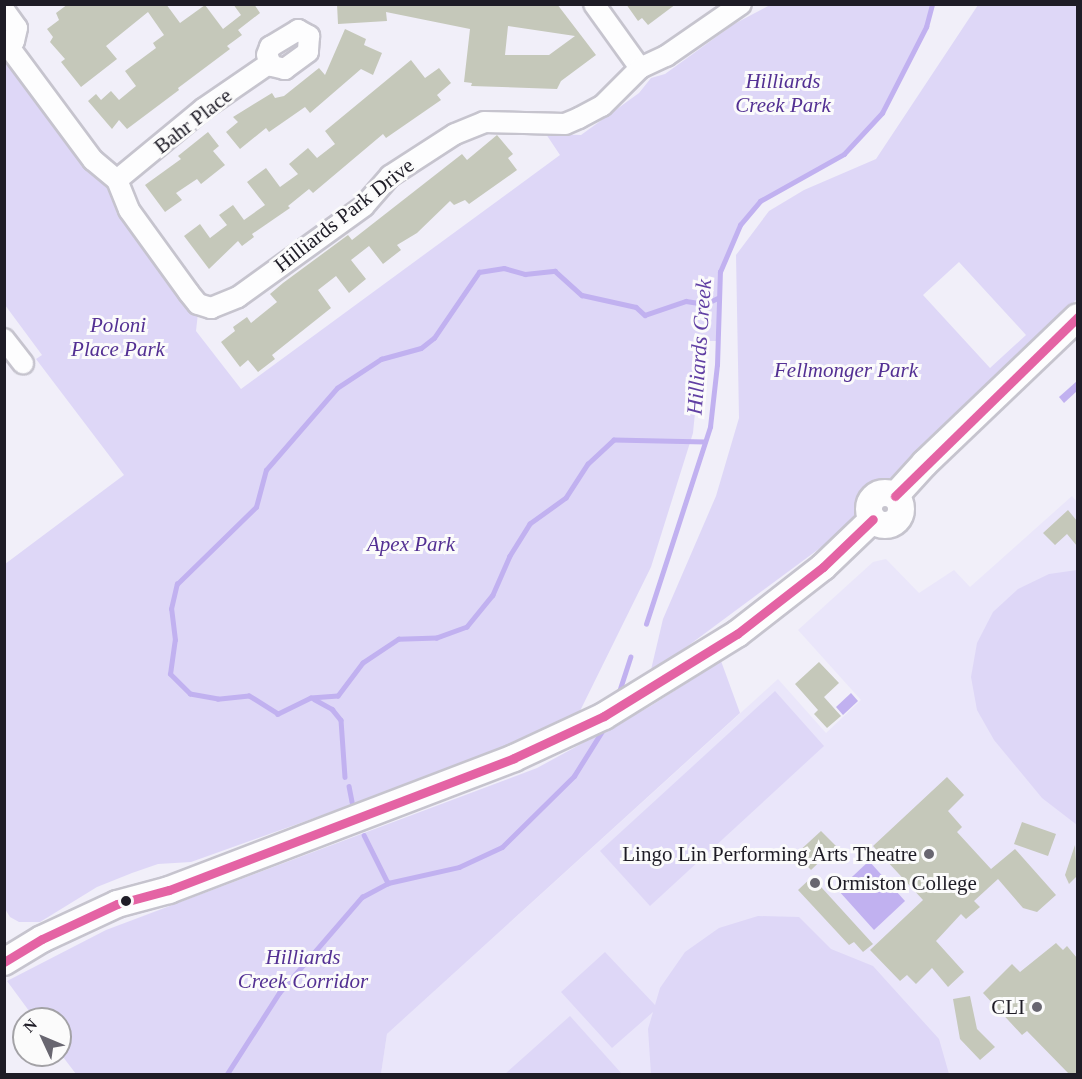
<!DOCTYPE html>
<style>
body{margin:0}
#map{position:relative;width:1082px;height:1079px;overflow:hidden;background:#f1eff9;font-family:Georgia,serif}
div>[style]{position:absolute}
.built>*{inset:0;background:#eae6fa}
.green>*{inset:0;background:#ded7f7}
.water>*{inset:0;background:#c1b1f0}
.stream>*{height:4.5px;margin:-2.25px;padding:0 2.25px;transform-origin:2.25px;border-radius:2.25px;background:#c1b1f0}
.building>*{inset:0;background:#c5c8ba}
.roads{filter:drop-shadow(2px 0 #c6c4ce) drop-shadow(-2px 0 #c6c4ce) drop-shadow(0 2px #c6c4ce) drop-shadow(0 -2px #c6c4ce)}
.minor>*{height:20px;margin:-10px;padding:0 10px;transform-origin:10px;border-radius:10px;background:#fdfdfe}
.major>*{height:26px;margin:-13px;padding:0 13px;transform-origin:13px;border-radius:13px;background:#fdfdfe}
.major>.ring{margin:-13px;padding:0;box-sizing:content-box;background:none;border:26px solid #fdfdfe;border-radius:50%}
.bus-1>*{height:9px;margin:-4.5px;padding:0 4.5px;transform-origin:4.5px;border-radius:4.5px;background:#e463a4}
.dots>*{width:16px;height:16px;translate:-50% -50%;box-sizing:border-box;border:3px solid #fbfbfb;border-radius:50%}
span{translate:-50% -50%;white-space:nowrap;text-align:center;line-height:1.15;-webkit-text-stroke:6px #fbfbfb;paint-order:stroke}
.park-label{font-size:21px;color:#533093;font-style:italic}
.street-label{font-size:21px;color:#1e1c26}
.poi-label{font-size:21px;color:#1e1c26}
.right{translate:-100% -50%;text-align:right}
.left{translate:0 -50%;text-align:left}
.water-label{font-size:22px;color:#603fa3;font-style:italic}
.frame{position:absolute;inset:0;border:6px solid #1e1c26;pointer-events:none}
.north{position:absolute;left:12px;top:1007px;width:60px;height:60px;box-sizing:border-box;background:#fbfbfb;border:2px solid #a3a2a6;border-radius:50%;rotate:314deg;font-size:16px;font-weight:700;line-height:24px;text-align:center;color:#1e1c26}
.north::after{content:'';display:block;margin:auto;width:21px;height:27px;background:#686670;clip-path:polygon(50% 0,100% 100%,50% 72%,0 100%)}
</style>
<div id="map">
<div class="built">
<i style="clip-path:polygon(1072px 496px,1077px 502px,1077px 1074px,381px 1074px,387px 1034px,778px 679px,826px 733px,861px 700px,798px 630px,873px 562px,886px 559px,919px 593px,954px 570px,970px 587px)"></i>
</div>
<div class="green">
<i style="clip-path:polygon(770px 5px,932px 5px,926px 27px,882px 113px,844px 154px,761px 201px,740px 225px,720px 272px,717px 341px,702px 341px,693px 433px,651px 567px,580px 711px,511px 748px,191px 862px,158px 864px,132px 873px,97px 887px,40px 922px,19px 922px,10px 917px,5px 909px,5px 564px,124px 475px,36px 359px,42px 355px,5px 305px,5px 60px,88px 170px,110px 179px,112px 201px,198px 313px,196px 331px,241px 389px,560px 155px,546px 134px,581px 135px,639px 93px,651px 78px,665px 74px,734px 24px)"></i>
<i style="clip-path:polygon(evenodd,978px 5px,1077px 5px,1077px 299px,894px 474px,835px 537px,650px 674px,663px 619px,716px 496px,739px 418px,736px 255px,769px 211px,804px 190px,876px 159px,978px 5px,959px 262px,1026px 335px,990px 368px,923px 295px,959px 262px)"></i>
<i style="clip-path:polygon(1077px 570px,1078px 570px,1077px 825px,1042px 798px,994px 740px,977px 710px,971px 677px,977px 643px,993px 612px,1018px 589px,1049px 574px)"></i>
<i style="clip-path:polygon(721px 661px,740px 713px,387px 1034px,381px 1074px,76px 1074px,60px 1053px,60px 1019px,35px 1019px,7px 981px,106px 930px,537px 768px,649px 707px)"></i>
<i style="clip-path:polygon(775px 691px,824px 746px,650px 906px,600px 851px)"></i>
<i style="clip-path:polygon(758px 916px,799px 917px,831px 949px,873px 966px,939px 1039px,949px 1074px,651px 1074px,648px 1029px,653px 1012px,612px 1048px,561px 992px,605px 952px,655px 1005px,660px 988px,685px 952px,719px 928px)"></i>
<i style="clip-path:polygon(570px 1016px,622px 1074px,505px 1074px)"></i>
</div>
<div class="water">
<i style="clip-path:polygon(1077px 381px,1077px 391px,1064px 403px,1059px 397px)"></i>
<i style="clip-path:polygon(851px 693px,858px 701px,843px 715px,836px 707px)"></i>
<i style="clip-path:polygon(869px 861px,905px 901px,874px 930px,838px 890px)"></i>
</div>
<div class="stream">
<i style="left:705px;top:442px;width:91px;rotate:-178.7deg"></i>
<i style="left:614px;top:440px;width:35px;rotate:137deg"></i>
<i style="left:588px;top:464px;width:40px;rotate:122.9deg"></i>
<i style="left:566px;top:498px;width:44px;rotate:144.2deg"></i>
<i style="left:530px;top:524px;width:38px;rotate:122deg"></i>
<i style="left:510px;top:556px;width:43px;rotate:113.6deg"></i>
<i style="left:493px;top:595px;width:41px;rotate:129.1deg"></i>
<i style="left:467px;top:627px;width:32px;rotate:160deg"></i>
<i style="left:437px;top:638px;width:38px;rotate:178deg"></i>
<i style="left:399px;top:639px;width:43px;rotate:146.3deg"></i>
<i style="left:363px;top:663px;width:41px;rotate:127.1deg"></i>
<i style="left:338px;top:696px;width:27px;rotate:176deg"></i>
<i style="left:311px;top:698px;width:37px;rotate:154deg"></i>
<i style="left:278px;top:714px;width:34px;rotate:-148deg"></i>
<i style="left:249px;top:696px;width:31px;rotate:174deg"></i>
<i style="left:218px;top:699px;width:28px;rotate:-170deg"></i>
<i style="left:190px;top:694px;width:28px;rotate:-135deg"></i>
<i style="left:170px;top:674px;width:34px;rotate:-82deg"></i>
<i style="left:175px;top:640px;width:31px;rotate:-97deg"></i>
<i style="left:171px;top:609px;width:26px;rotate:-77deg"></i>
<i style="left:177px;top:584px;width:110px;rotate:-44.3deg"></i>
<i style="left:256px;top:507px;width:38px;rotate:-75deg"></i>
<i style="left:266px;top:470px;width:108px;rotate:-49.1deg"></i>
<i style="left:337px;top:388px;width:53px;rotate:-33.4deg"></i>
<i style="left:381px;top:359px;width:41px;rotate:-15.4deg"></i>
<i style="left:421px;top:348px;width:16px;rotate:-38deg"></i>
<i style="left:434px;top:338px;width:80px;rotate:-55.7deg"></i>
<i style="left:479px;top:272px;width:25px;rotate:-9deg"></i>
<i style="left:504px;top:268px;width:22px;rotate:16deg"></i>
<i style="left:525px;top:274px;width:30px;rotate:-6deg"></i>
<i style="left:555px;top:271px;width:36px;rotate:42deg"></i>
<i style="left:582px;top:295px;width:55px;rotate:12.5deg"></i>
<i style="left:636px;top:307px;width:12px;rotate:42deg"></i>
<i style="left:645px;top:315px;width:43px;rotate:-18.9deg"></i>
<i style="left:686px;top:301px;width:19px;rotate:9deg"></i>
<i style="left:705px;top:304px;width:14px;rotate:-25deg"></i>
<i style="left:646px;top:624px;width:207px;rotate:-72deg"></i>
<i style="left:710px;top:427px;width:62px;rotate:-83.6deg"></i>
<i style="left:717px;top:365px;width:93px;rotate:-88.2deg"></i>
<i style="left:720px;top:272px;width:51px;rotate:-66.9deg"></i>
<i style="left:740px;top:225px;width:31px;rotate:-50deg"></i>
<i style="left:760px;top:201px;width:96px;rotate:-29.2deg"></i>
<i style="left:844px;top:154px;width:56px;rotate:-47.2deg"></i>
<i style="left:882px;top:113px;width:97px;rotate:-62.9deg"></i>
<i style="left:926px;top:27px;width:24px;rotate:-75deg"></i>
<i style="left:618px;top:695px;width:40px;rotate:-72deg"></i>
<i style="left:314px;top:699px;width:21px;rotate:29deg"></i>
<i style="left:332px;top:709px;width:14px;rotate:51deg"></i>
<i style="left:341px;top:720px;width:57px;rotate:86deg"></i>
<i style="left:349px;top:786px;width:16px;rotate:79deg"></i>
<i style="left:364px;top:835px;width:54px;rotate:63.4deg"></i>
<i style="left:227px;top:1074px;width:96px;rotate:-57.3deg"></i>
<i style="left:279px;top:993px;width:127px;rotate:-49.2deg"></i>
<i style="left:362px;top:897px;width:30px;rotate:-28deg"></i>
<i style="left:388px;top:883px;width:73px;rotate:-12.7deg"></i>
<i style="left:459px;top:867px;width:47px;rotate:-24.9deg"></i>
<i style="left:502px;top:847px;width:101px;rotate:-44.6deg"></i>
<i style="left:574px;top:776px;width:57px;rotate:-58deg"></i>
</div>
<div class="building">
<i style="clip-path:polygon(68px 4px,166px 4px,180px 23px,205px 5px,223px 29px,241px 15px,233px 4px,254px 4px,260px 13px,238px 30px,242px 35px,227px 46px,230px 49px,178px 88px,179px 90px,127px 129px,119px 120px,112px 129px,88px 101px,96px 94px,101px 100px,111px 91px,119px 100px,136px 86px,125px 71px,156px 48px,153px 43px,164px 35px,148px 12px,106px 46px,117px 59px,81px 87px,61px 62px,65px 59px,50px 42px,53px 37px,47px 29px,59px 20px,56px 13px)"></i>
<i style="clip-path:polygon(evenodd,337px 4px,557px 4px,596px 55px,561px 81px,557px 89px,471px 86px,472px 83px,464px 82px,470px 29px,386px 12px,387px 21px,338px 24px,337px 4px,508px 26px,575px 36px,549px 55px,505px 55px,508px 26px)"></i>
<i style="clip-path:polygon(626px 4px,676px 4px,648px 25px,642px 18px,638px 21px)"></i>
<i style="clip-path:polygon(345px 29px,366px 39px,364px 45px,382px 53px,373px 75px,361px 69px,310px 113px,305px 107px,269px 132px,266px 128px,240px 149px,226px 132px,238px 122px,233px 117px,272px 93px,275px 98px,284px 96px,319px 68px,325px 75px)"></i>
<i style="clip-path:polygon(411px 60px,425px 78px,439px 68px,451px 83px,437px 95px,441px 100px,386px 138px,383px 134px,313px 193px,309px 189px,288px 206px,290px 208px,252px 234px,254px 237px,242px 246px,238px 241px,209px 269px,184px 236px,200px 224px,210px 238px,227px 225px,219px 215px,233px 205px,244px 220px,265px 205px,247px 182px,266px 168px,280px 187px,298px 174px,289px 164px,308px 148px,317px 158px,335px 144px,325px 131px)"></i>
<i style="clip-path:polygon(208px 132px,219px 146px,213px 151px,225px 165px,201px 184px,197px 179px,176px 193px,182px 200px,165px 212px,145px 185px,181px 159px,178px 156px)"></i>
<i style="clip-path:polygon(497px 135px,513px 154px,508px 158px,517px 170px,469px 204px,465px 200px,454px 205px,450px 201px,417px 233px,397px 245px,401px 250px,383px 264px,369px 246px,351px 260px,366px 279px,349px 293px,336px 276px,318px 290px,331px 308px,272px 355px,275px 359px,258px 372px,248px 360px,240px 367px,221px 342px,235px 331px,233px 327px,247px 317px,251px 323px,277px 302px,270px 294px,283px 283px,348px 235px,352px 240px,462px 154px,467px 160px)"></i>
<i style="clip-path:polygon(1068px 510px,1077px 521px,1077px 546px,1067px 534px,1055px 545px,1043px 533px)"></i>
<i style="clip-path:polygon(819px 662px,839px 683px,824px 697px,841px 716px,827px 728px,814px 714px,818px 710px,795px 684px)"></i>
<i style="clip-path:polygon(947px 777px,964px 795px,948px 811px,962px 827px,957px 832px,991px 869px,1015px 849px,1056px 895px,1037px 912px,1023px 908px,998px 879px,974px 901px,980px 907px,966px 919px,961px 914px,936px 941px,964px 972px,948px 987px,932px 968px,916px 984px,907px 975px,900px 981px,870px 950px,923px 900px,873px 846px)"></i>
<i style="clip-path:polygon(1022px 822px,1056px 834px,1048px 856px,1014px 844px)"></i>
<i style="clip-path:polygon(821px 831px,836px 846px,811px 870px,796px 854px)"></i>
<i style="clip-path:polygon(1075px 845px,1077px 876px,1069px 884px,1065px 875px)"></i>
<i style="clip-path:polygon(812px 877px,873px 944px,863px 952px,854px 942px,849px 945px,798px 890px)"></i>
<i style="clip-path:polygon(1056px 943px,1063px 950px,1067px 946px,1077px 958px,1077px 1074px,1069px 1074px,1027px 1031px,1022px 1035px,983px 993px,1012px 964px,1020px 972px)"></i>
<i style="clip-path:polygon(970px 996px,977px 1029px,995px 1047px,980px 1060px,960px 1039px,953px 999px)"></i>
</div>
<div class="roads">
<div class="minor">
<i style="left:594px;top:4px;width:79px;rotate:54.3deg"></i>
<i style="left:4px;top:10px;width:22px;rotate:54deg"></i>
<i style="left:17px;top:28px;width:13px;rotate:103deg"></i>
<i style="left:14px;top:41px;width:13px;rotate:141deg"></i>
<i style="left:298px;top:30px;width:13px;rotate:29deg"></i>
<i style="left:309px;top:36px;width:16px;rotate:94deg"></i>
<i style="left:308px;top:52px;width:29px;rotate:144deg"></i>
<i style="left:285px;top:69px;width:13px;rotate:-167deg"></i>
<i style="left:272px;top:66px;width:12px;rotate:-114deg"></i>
<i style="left:267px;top:55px;width:9px;rotate:-69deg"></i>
<i style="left:270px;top:47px;width:33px;rotate:-31deg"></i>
<i style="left:9px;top:47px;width:141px;rotate:53.4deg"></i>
<i style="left:93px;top:160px;width:31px;rotate:40deg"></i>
<i style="left:117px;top:180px;width:32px;rotate:68deg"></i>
<i style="left:129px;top:210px;width:102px;rotate:54.1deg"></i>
<i style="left:189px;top:293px;width:14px;rotate:51deg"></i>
<i style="left:198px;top:304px;width:14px;rotate:17deg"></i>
<i style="left:211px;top:308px;width:29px;rotate:-22deg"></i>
<i style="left:238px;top:297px;width:155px;rotate:-35.8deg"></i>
<i style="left:364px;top:206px;width:40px;rotate:-49deg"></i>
<i style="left:390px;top:176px;width:77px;rotate:-32.9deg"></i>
<i style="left:455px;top:134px;width:31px;rotate:-22deg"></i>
<i style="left:484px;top:122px;width:81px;rotate:1.4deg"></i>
<i style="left:565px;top:124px;width:15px;rotate:-23deg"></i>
<i style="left:579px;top:118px;width:26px;rotate:-28deg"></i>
<i style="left:602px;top:106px;width:54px;rotate:-45deg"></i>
<i style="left:640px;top:68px;width:29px;rotate:-25deg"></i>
<i style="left:666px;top:56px;width:91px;rotate:-34.7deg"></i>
<i style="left:117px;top:180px;width:112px;rotate:-39.5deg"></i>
<i style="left:203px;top:109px;width:81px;rotate:-34.5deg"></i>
<i style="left:4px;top:339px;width:31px;rotate:52deg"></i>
</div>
<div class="major">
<i class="ring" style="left:869px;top:493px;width:6px;height:6px"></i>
<i style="left:895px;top:496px;width:45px;rotate:-47.7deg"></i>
<i style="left:925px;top:463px;width:211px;rotate:-43.7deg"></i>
<i style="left:4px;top:962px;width:44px;rotate:-31.2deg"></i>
<i style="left:42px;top:939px;width:83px;rotate:-25deg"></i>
<i style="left:117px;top:904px;width:54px;rotate:-15.1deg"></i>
<i style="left:169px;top:890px;width:369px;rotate:-20.9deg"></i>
<i style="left:514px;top:758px;width:99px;rotate:-25deg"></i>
<i style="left:604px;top:716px;width:156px;rotate:-31.7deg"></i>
<i style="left:737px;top:634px;width:109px;rotate:-37.9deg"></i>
<i style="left:823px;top:567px;width:69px;rotate:-43.8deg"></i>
</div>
</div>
<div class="bus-1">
<i style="left:895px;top:496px;width:256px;rotate:-44.4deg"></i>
<i style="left:4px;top:962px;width:44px;rotate:-31.2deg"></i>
<i style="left:42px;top:939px;width:83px;rotate:-25deg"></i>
<i style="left:117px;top:904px;width:54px;rotate:-15.1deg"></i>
<i style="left:169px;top:890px;width:369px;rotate:-20.9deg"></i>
<i style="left:514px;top:758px;width:99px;rotate:-25deg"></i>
<i style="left:604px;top:716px;width:156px;rotate:-31.7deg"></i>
<i style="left:737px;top:634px;width:109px;rotate:-37.9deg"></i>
<i style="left:823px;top:567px;width:69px;rotate:-43.8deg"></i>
</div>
<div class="dots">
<i style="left:929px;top:854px;background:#686670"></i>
<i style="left:815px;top:883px;background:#686670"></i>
<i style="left:126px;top:901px;background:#1e1c26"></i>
<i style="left:1037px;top:1007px;background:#686670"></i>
</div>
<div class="park-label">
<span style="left:783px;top:93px">Hilliards<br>Creek Park</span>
<span style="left:118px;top:337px">Poloni<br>Place Park</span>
<span style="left:846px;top:370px">Fellmonger Park</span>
<span style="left:411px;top:544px">Apex Park</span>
<span style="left:303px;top:969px">Hilliards<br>Creek Corridor</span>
</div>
<div class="street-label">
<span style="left:193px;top:121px;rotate:-38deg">Bahr Place</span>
<span style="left:344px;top:215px;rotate:-38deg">Hilliards Park Drive</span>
</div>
<div class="poi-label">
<span class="right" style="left:917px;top:854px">Lingo Lin Performing Arts Theatre</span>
<span class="left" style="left:827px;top:883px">Ormiston College</span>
<span class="right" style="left:1025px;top:1007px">CLI</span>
</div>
<div class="water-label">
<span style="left:699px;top:347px;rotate:-86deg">Hilliards Creek</span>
</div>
<div class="frame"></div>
<div class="north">N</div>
</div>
